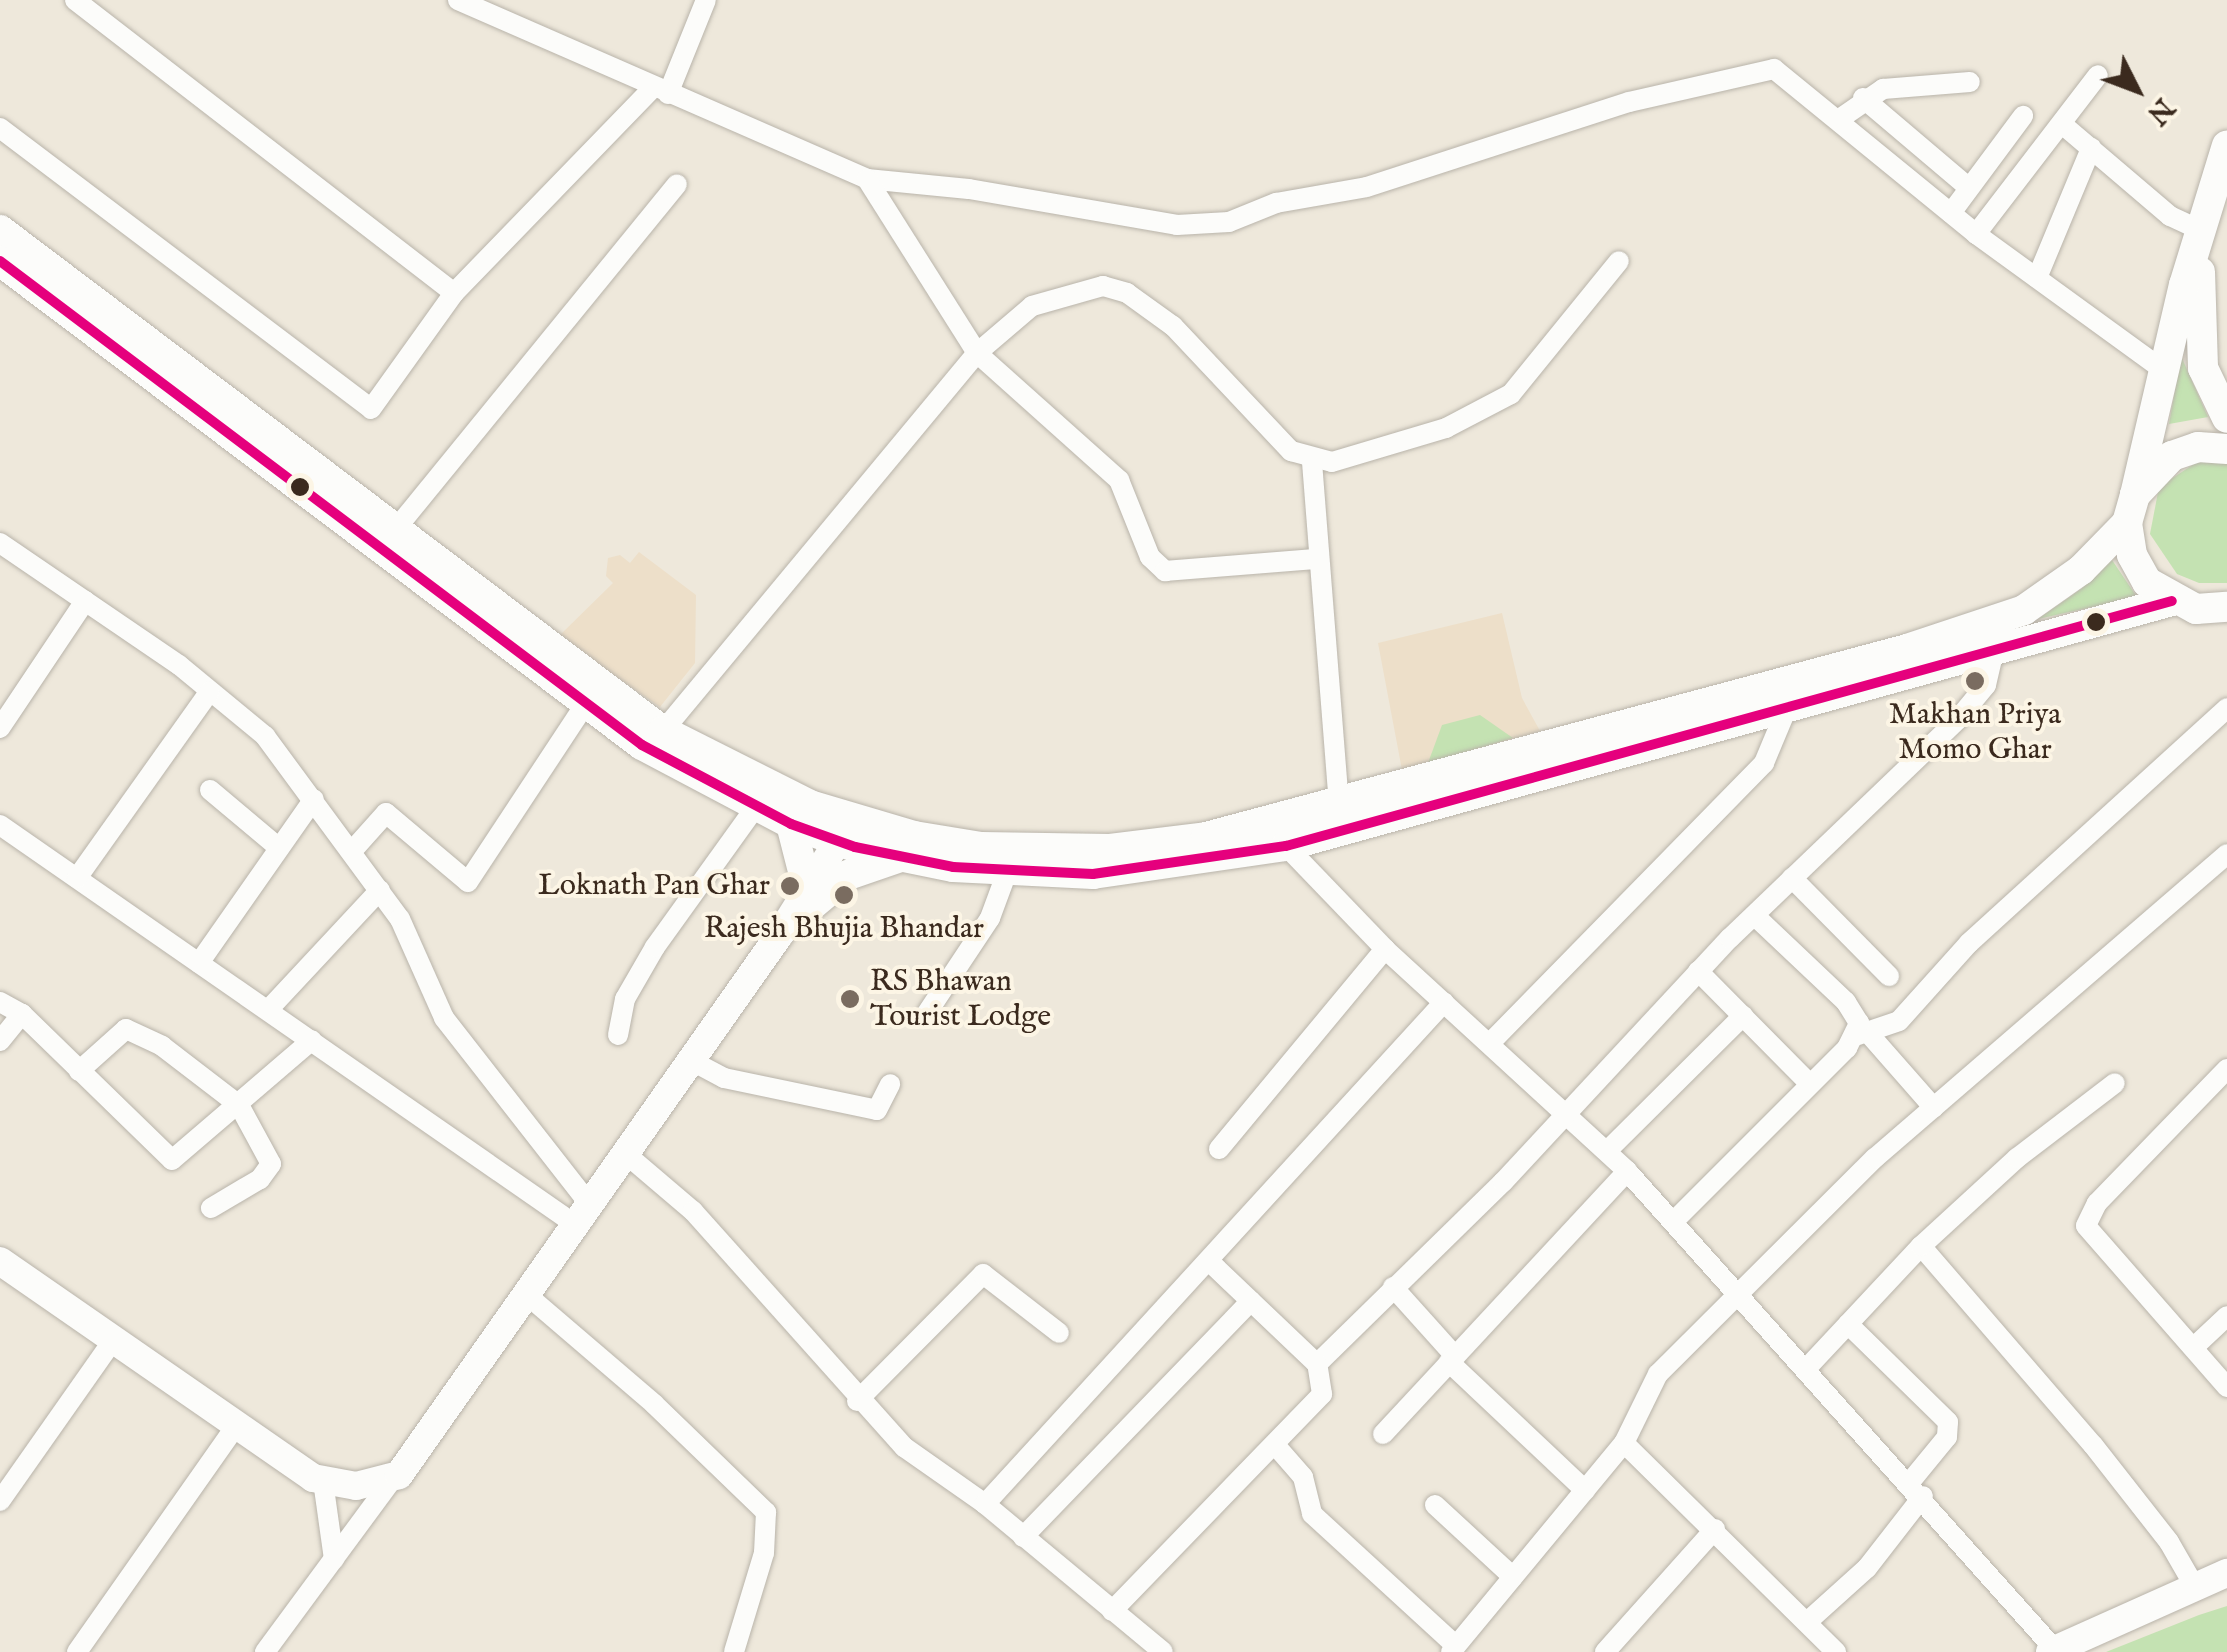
<!DOCTYPE html>
<style>
body{margin:0}
#map{position:relative;width:2227px;height:1652px;overflow:hidden;background:#eee8db;font-family:"IM FELL English",serif}
div>[style]{position:absolute}
.built>*{inset:0;background:#eddfc9}
.green>*{inset:0;background:#c4e2b2}
.roads{filter:drop-shadow(0 0 2px #b9b4aa) drop-shadow(0 0 2px #b9b4aa)}
.street>*{height:20px;margin:-10px;padding:0 10px;transform-origin:10px;border-radius:10px;background:#fcfcfa}
.secondary>*{height:28px;margin:-14px;padding:0 14px;transform-origin:14px;border-radius:14px;background:#fcfcfa}
.primary>*{height:30px;margin:-15px;padding:0 15px;transform-origin:15px;border-radius:15px;background:#fcfcfa}
.bus-1>*{height:10px;margin:-5px;padding:0 5px;transform-origin:5px;border-radius:5px;background:#e5007d}
.dots>*{width:28px;height:28px;translate:-50% -50%;box-sizing:border-box;border:5px solid #fcf5e5;border-radius:50%}
span{translate:-50% -50%;white-space:nowrap;text-align:center;line-height:1.15;-webkit-text-stroke:8px #fcf5e5;paint-order:stroke}
.poi-label{font-size:30px;color:#3b2a1e}
.right{translate:-100% -50%;text-align:right}
.left{translate:0 -50%;text-align:left}
.north{position:absolute;left:2087px;top:40px;width:100px;height:100px;-webkit-text-stroke:8px #fcf5e5;paint-order:stroke;rotate:132deg;font-size:28px;font-weight:700;line-height:40px;text-align:center;color:#3b2a1e}
.north::after{content:'';display:block;margin:auto;width:35px;height:45px;background:#3b2a1e;clip-path:polygon(50% 0,100% 100%,50% 72%,0 100%)}
</style>
<div id="map">
<div class="built">
<i style="clip-path:polygon(639px 552px,696px 595px,695px 663px,660px 707px,558px 637px,613px 583px,606px 576px,608px 558px,620px 555px,630px 563px)"></i>
<i style="clip-path:polygon(1502px 613px,1522px 698px,1540px 731px,1402px 770px,1378px 643px)"></i>
</div>
<div class="green">
<i style="clip-path:polygon(2181px 356px,2208px 417px,2169px 424px)"></i>
<i style="clip-path:polygon(2200px 460px,2227px 461px,2227px 583px,2199px 583px,2177px 574px,2150px 534px,2159px 487px)"></i>
<i style="clip-path:polygon(2112px 560px,2137px 597px,2038px 619px,2081px 589px)"></i>
<i style="clip-path:polygon(1480px 715px,1513px 738px,1428px 763px,1442px 725px)"></i>
<i style="clip-path:polygon(2227px 1606px,2227px 1652px,2106px 1652px,2199px 1615px)"></i>
</div>
<div class="roads">
<div class="street">
<i style="left:75px;top:0;width:479px;rotate:37.7deg"></i>
<i style="left:458px;top:0;width:446px;rotate:23.6deg"></i>
<i style="left:867px;top:179px;width:102px;rotate:5.6deg"></i>
<i style="left:969px;top:189px;width:211px;rotate:9.8deg"></i>
<i style="left:1177px;top:225px;width:52px;rotate:-3.3deg"></i>
<i style="left:1229px;top:222px;width:51px;rotate:-22deg"></i>
<i style="left:1276px;top:203px;width:92px;rotate:-10deg"></i>
<i style="left:1367px;top:187px;width:275px;rotate:-18deg"></i>
<i style="left:1629px;top:102px;width:149px;rotate:-12.8deg"></i>
<i style="left:1774px;top:69px;width:261px;rotate:39.2deg"></i>
<i style="left:1976px;top:234px;width:231px;rotate:36deg"></i>
<i style="left:668px;top:94px;width:101px;rotate:-68deg"></i>
<i style="left:1863px;top:98px;width:139px;rotate:40.3deg"></i>
<i style="left:1838px;top:120px;width:55px;rotate:-34.6deg"></i>
<i style="left:1883px;top:89px;width:87px;rotate:-4.6deg"></i>
<i style="left:2062px;top:124px;width:142px;rotate:40.4deg"></i>
<i style="left:2170px;top:216px;width:38px;rotate:25deg"></i>
<i style="left:0;top:128px;width:465px;rotate:37.1deg"></i>
<i style="left:371px;top:409px;width:143px;rotate:-54.4deg"></i>
<i style="left:454px;top:293px;width:286px;rotate:-45.9deg"></i>
<i style="left:867px;top:179px;width:206px;rotate:57.7deg"></i>
<i style="left:977px;top:353px;width:191px;rotate:41.8deg"></i>
<i style="left:1119px;top:480px;width:83px;rotate:68.1deg"></i>
<i style="left:1150px;top:557px;width:21px;rotate:43deg"></i>
<i style="left:1165px;top:571px;width:150px;rotate:-4.6deg"></i>
<i style="left:1951px;top:213px;width:121px;rotate:-53.4deg"></i>
<i style="left:1976px;top:234px;width:200px;rotate:-52.5deg"></i>
<i style="left:2037px;top:278px;width:141px;rotate:-67.4deg"></i>
<i style="left:1312px;top:462px;width:341px;rotate:85.5deg"></i>
<i style="left:395px;top:530px;width:446px;rotate:-50.8deg"></i>
<i style="left:0;top:543px;width:217px;rotate:34.3deg"></i>
<i style="left:179px;top:665px;width:112px;rotate:39.5deg"></i>
<i style="left:265px;top:736px;width:227px;rotate:53.6deg"></i>
<i style="left:400px;top:919px;width:108px;rotate:66deg"></i>
<i style="left:444px;top:1018px;width:237px;rotate:52deg"></i>
<i style="left:0;top:728px;width:153px;rotate:-56.2deg"></i>
<i style="left:663px;top:731px;width:491px;rotate:-50.3deg"></i>
<i style="left:977px;top:353px;width:72px;rotate:-40.5deg"></i>
<i style="left:1032px;top:306px;width:74px;rotate:-15.7deg"></i>
<i style="left:1103px;top:286px;width:25px;rotate:16deg"></i>
<i style="left:1127px;top:293px;width:57px;rotate:35.7deg"></i>
<i style="left:1173px;top:326px;width:172px;rotate:46.7deg"></i>
<i style="left:1291px;top:451px;width:42px;rotate:15deg"></i>
<i style="left:1332px;top:462px;width:119px;rotate:-16.6deg"></i>
<i style="left:1446px;top:428px;width:73px;rotate:-27.6deg"></i>
<i style="left:1511px;top:394px;width:171px;rotate:-50.9deg"></i>
<i style="left:210px;top:790px;width:90px;rotate:40deg"></i>
<i style="left:0;top:825px;width:701px;rotate:34.78deg"></i>
<i style="left:1286px;top:846px;width:143px;rotate:46.1deg"></i>
<i style="left:1385px;top:949px;width:328px;rotate:42.5deg"></i>
<i style="left:1627px;top:1171px;width:645px;rotate:48.2deg"></i>
<i style="left:352px;top:851px;width:51px;rotate:-48.2deg"></i>
<i style="left:386px;top:813px;width:107px;rotate:40.1deg"></i>
<i style="left:468px;top:882px;width:214px;rotate:-56.6deg"></i>
<i style="left:77px;top:878px;width:229px;rotate:-54.6deg"></i>
<i style="left:1792px;top:878px;width:138px;rotate:45.3deg"></i>
<i style="left:199px;top:963px;width:200px;rotate:-55deg"></i>
<i style="left:1698px;top:971px;width:158px;rotate:45.3deg"></i>
<i style="left:0;top:1002px;width:25px;rotate:29deg"></i>
<i style="left:22px;top:1014px;width:209px;rotate:44.2deg"></i>
<i style="left:172px;top:1160px;width:184px;rotate:-40.6deg"></i>
<i style="left:268px;top:1010px;width:164px;rotate:-47deg"></i>
<i style="left:927px;top:1013px;width:114px;rotate:-56.4deg"></i>
<i style="left:990px;top:918px;width:49px;rotate:-69.7deg"></i>
<i style="left:1869px;top:1034px;width:98px;rotate:48.7deg"></i>
<i style="left:618px;top:1035px;width:37px;rotate:-79deg"></i>
<i style="left:625px;top:999px;width:60px;rotate:-60deg"></i>
<i style="left:655px;top:947px;width:171px;rotate:-54.3deg"></i>
<i style="left:1855px;top:1036px;width:46px;rotate:-18.8deg"></i>
<i style="left:1899px;top:1021px;width:105px;rotate:-48.1deg"></i>
<i style="left:1969px;top:943px;width:349px;rotate:-42.3deg"></i>
<i style="left:0;top:1041px;width:35px;rotate:-51deg"></i>
<i style="left:1492px;top:1041px;width:389px;rotate:-45.6deg"></i>
<i style="left:1764px;top:763px;width:60px;rotate:-67.3deg"></i>
<i style="left:692px;top:1061px;width:36px;rotate:28deg"></i>
<i style="left:724px;top:1078px;width:156px;rotate:11.8deg"></i>
<i style="left:877px;top:1110px;width:29px;rotate:-63deg"></i>
<i style="left:2227px;top:1069px;width:187px;rotate:134.1deg"></i>
<i style="left:2097px;top:1203px;width:25px;rotate:116deg"></i>
<i style="left:2086px;top:1226px;width:214px;rotate:48.8deg"></i>
<i style="left:79px;top:1071px;width:63px;rotate:-41.8deg"></i>
<i style="left:126px;top:1029px;width:40px;rotate:25deg"></i>
<i style="left:162px;top:1046px;width:97px;rotate:37.5deg"></i>
<i style="left:239px;top:1105px;width:67px;rotate:61.5deg"></i>
<i style="left:271px;top:1164px;width:19px;rotate:126deg"></i>
<i style="left:260px;top:1179px;width:57px;rotate:149.4deg"></i>
<i style="left:1219px;top:1149px;width:260px;rotate:-50.3deg"></i>
<i style="left:1607px;top:1151px;width:192px;rotate:-44.8deg"></i>
<i style="left:626px;top:1154px;width:88px;rotate:40.4deg"></i>
<i style="left:693px;top:1211px;width:317px;rotate:48.2deg"></i>
<i style="left:904px;top:1447px;width:99px;rotate:35.1deg"></i>
<i style="left:985px;top:1504px;width:231px;rotate:39.7deg"></i>
<i style="left:1674px;top:1221px;width:245px;rotate:-45deg"></i>
<i style="left:1847px;top:1048px;width:28px;rotate:-64deg"></i>
<i style="left:1859px;top:1023px;width:25px;rotate:-122deg"></i>
<i style="left:1846px;top:1002px;width:125px;rotate:-136.6deg"></i>
<i style="left:1921px;top:1246px;width:263px;rotate:49.2deg"></i>
<i style="left:2093px;top:1445px;width:123px;rotate:51.9deg"></i>
<i style="left:2169px;top:1542px;width:54px;rotate:60.1deg"></i>
<i style="left:1393px;top:1287px;width:93px;rotate:48.1deg"></i>
<i style="left:527px;top:1295px;width:167px;rotate:40.6deg"></i>
<i style="left:654px;top:1404px;width:156px;rotate:44deg"></i>
<i style="left:766px;top:1512px;width:41px;rotate:92.8deg"></i>
<i style="left:764px;top:1553px;width:103px;rotate:106.9deg"></i>
<i style="left:1848px;top:1324px;width:140px;rotate:44.4deg"></i>
<i style="left:1948px;top:1422px;width:15px;rotate:94deg"></i>
<i style="left:1947px;top:1437px;width:58px;rotate:129.4deg"></i>
<i style="left:2194px;top:1347px;width:45px;rotate:-43.2deg"></i>
<i style="left:1449px;top:1362px;width:187px;rotate:43.3deg"></i>
<i style="left:1317px;top:1364px;width:260px;rotate:-44.4deg"></i>
<i style="left:1503px;top:1182px;width:333px;rotate:-47.1deg"></i>
<i style="left:1730px;top:938px;width:316px;rotate:-43.8deg"></i>
<i style="left:1958px;top:719px;width:44px;rotate:-50.5deg"></i>
<i style="left:1986px;top:685px;width:40px;rotate:-77deg"></i>
<i style="left:1805px;top:1370px;width:170px;rotate:-46.9deg"></i>
<i style="left:1921px;top:1246px;width:130px;rotate:-42.5deg"></i>
<i style="left:2017px;top:1158px;width:123px;rotate:-37.4deg"></i>
<i style="left:857px;top:1401px;width:179px;rotate:-45.2deg"></i>
<i style="left:983px;top:1274px;width:96px;rotate:37.8deg"></i>
<i style="left:1383px;top:1434px;width:359px;rotate:-47.1deg"></i>
<i style="left:1624px;top:1443px;width:298px;rotate:44.6deg"></i>
<i style="left:1276px;top:1446px;width:41px;rotate:48.9deg"></i>
<i style="left:1303px;top:1477px;width:38px;rotate:76deg"></i>
<i style="left:1312px;top:1514px;width:195px;rotate:42.5deg"></i>
<i style="left:323px;top:1481px;width:79px;rotate:82deg"></i>
<i style="left:0;top:1501px;width:197px;rotate:-54.9deg"></i>
<i style="left:985px;top:1504px;width:680px;rotate:-47.56deg"></i>
<i style="left:1435px;top:1505px;width:106px;rotate:42.7deg"></i>
<i style="left:1023px;top:1537px;width:328px;rotate:-46deg"></i>
<i style="left:1112px;top:1611px;width:302px;rotate:-45.9deg"></i>
<i style="left:1322px;top:1394px;width:30px;rotate:-99deg"></i>
<i style="left:1317px;top:1364px;width:146px;rotate:-136.4deg"></i>
<i style="left:1807px;top:1622px;width:81px;rotate:-42deg"></i>
<i style="left:1867px;top:1568px;width:91px;rotate:-52.1deg"></i>
<i style="left:77px;top:1652px;width:276px;rotate:-54.9deg"></i>
<i style="left:265px;top:1652px;width:217px;rotate:-53.6deg"></i>
<i style="left:1451px;top:1652px;width:271px;rotate:-50.4deg"></i>
<i style="left:1624px;top:1443px;width:77px;rotate:-63.8deg"></i>
<i style="left:1658px;top:1374px;width:306px;rotate:-44.9deg"></i>
<i style="left:1875px;top:1158px;width:465px;rotate:-40.8deg"></i>
<i style="left:1605px;top:1652px;width:165px;rotate:-48.2deg"></i>
</div>
<div class="secondary">
<i style="left:0;top:1261px;width:381px;rotate:34.7deg"></i>
<i style="left:313px;top:1478px;width:44px;rotate:10.5deg"></i>
<i style="left:356px;top:1486px;width:44px;rotate:-14.3deg"></i>
<i style="left:399px;top:1475px;width:662px;rotate:-54.84deg"></i>
<i style="left:780px;top:934px;width:131px;rotate:-58.1deg"></i>
<i style="left:2050px;top:1652px;width:194px;rotate:-24.1deg"></i>
</div>
<div class="primary">
<i style="left:0;top:230px;width:831px;rotate:37.08deg"></i>
<i style="left:663px;top:731px;width:165px;rotate:26.7deg"></i>
<i style="left:810px;top:805px;width:109px;rotate:16.6deg"></i>
<i style="left:914px;top:836px;width:68px;rotate:9.3deg"></i>
<i style="left:981px;top:847px;width:129px;rotate:0.9deg"></i>
<i style="left:1110px;top:849px;width:97px;rotate:-7.1deg"></i>
<i style="left:1206px;top:837px;width:726px;rotate:-15.01deg"></i>
<i style="left:1907px;top:649px;width:123px;rotate:-18.4deg"></i>
<i style="left:2024px;top:610px;width:70px;rotate:-35.1deg"></i>
<i style="left:2081px;top:570px;width:66px;rotate:-45.6deg"></i>
<i style="left:0;top:261px;width:804px;rotate:37.01deg"></i>
<i style="left:642px;top:745px;width:169px;rotate:27.9deg"></i>
<i style="left:791px;top:824px;width:68px;rotate:19.8deg"></i>
<i style="left:855px;top:847px;width:100px;rotate:11.5deg"></i>
<i style="left:953px;top:867px;width:140px;rotate:2.9deg"></i>
<i style="left:1093px;top:874px;width:195px;rotate:-8.3deg"></i>
<i style="left:1286px;top:846px;width:919px;rotate:-15.46deg"></i>
<i style="left:2200px;top:272px;width:96px;rotate:88.2deg"></i>
<i style="left:2203px;top:368px;width:55px;rotate:64.4deg"></i>
<i style="left:2227px;top:449px;width:29px;rotate:-176deg"></i>
<i style="left:2198px;top:447px;width:28px;rotate:161deg"></i>
<i style="left:2172px;top:456px;width:54px;rotate:133.5deg"></i>
<i style="left:2135px;top:495px;width:29px;rotate:106deg"></i>
<i style="left:2127px;top:523px;width:32px;rotate:81deg"></i>
<i style="left:2132px;top:555px;width:31px;rotate:61deg"></i>
<i style="left:2147px;top:582px;width:56px;rotate:28.9deg"></i>
<i style="left:2196px;top:609px;width:31px;rotate:-4deg"></i>
<i style="left:2135px;top:495px;width:216px;rotate:-76.9deg"></i>
<i style="left:2184px;top:285px;width:146px;rotate:-72.9deg"></i>
<i style="left:791px;top:824px;width:65px;rotate:75.7deg"></i>
<i style="left:805px;top:911px;width:56px;rotate:-39.9deg"></i>
<i style="left:848px;top:875px;width:53px;rotate:-18.8deg"></i>
</div>
</div>
<div class="bus-1">
<i style="left:0;top:261px;width:804px;rotate:37.01deg"></i>
<i style="left:642px;top:745px;width:169px;rotate:27.9deg"></i>
<i style="left:791px;top:824px;width:68px;rotate:19.8deg"></i>
<i style="left:855px;top:847px;width:100px;rotate:11.5deg"></i>
<i style="left:953px;top:867px;width:140px;rotate:2.9deg"></i>
<i style="left:1093px;top:874px;width:195px;rotate:-8.3deg"></i>
<i style="left:1286px;top:846px;width:919px;rotate:-15.46deg"></i>
</div>
<div class="dots">
<i style="left:300px;top:487px;background:#3b2a1e"></i>
<i style="left:2096px;top:622px;background:#3b2a1e"></i>
<i style="left:1975px;top:681px;background:#7a6c60"></i>
<i style="left:790px;top:886px;background:#7a6c60"></i>
<i style="left:844px;top:895px;background:#7a6c60"></i>
<i style="left:850px;top:999px;background:#7a6c60"></i>
</div>
<div class="poi-label">
<span style="left:1975px;top:732px">Makhan Priya<br>Momo Ghar</span>
<span class="right" style="left:770px;top:886px">Loknath Pan Ghar</span>
<span style="left:844px;top:929px">Rajesh Bhujia Bhandar</span>
<span class="left" style="left:870px;top:999px">RS Bhawan<br>Tourist Lodge</span>
</div>
<div class="north">N</div>
</div>
